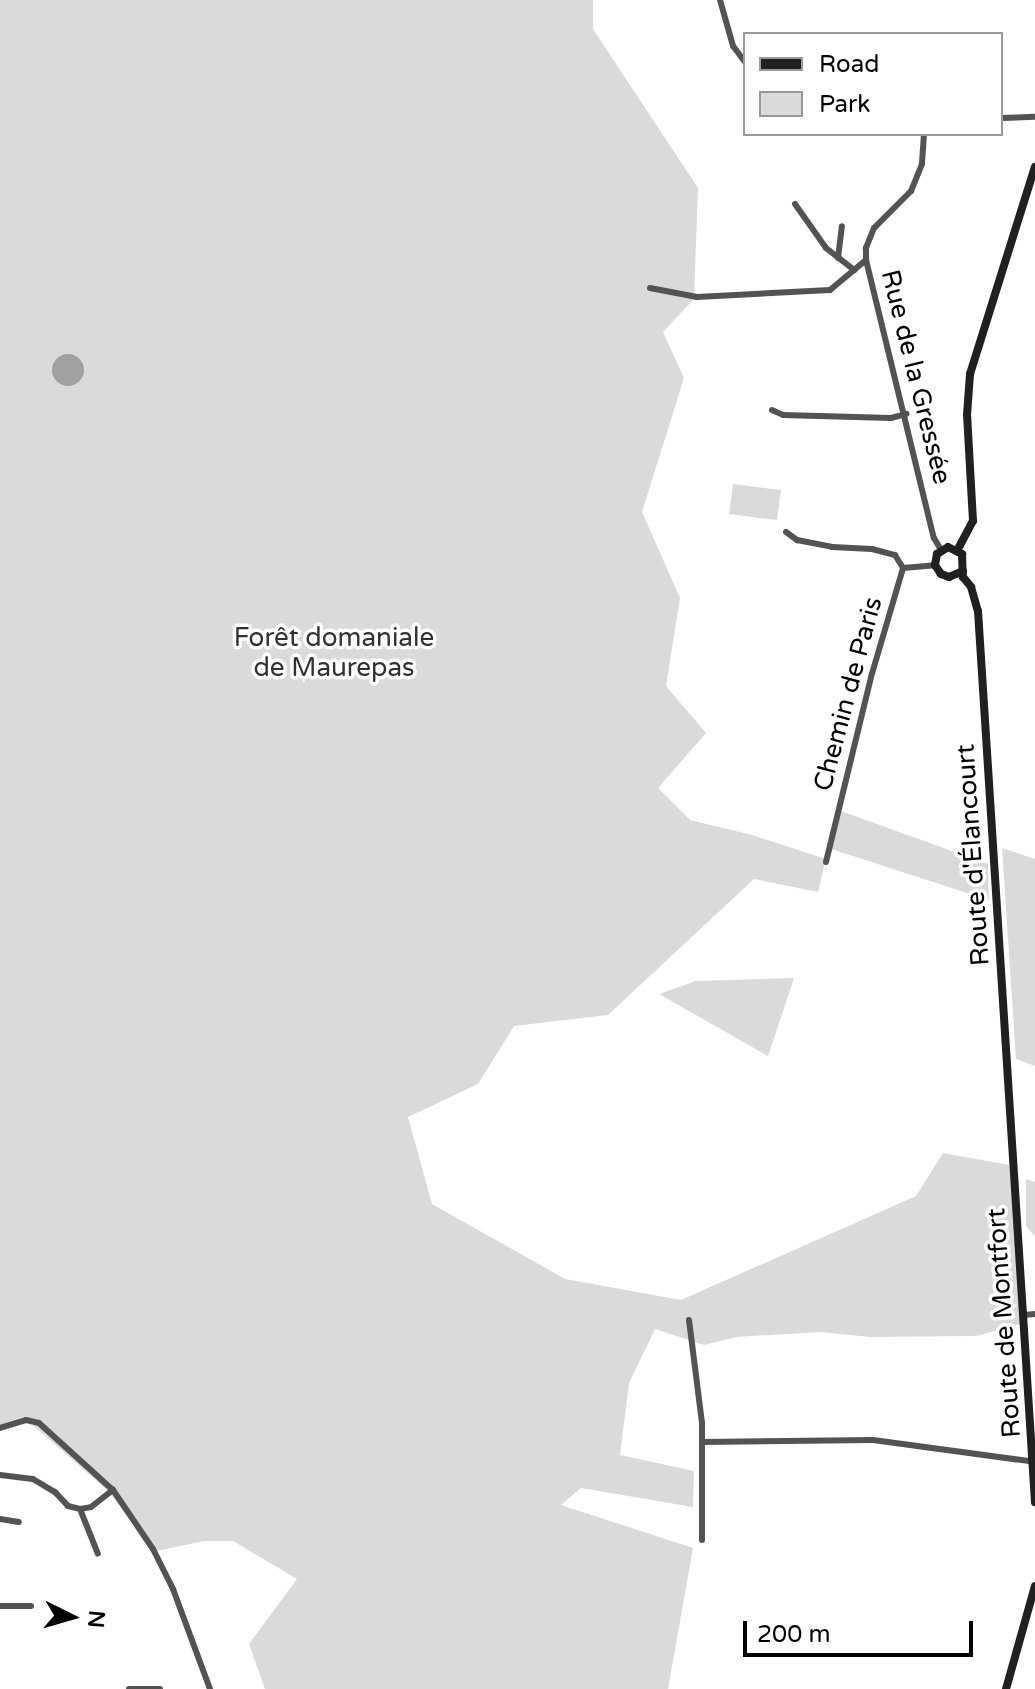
<!DOCTYPE html>
<meta charset="utf-8">
<style>
body{margin:0}
#map{position:relative;width:1035px;height:1689px;overflow:hidden;background:#fff;font-family:"Varela Round",sans-serif}
div>[style]{position:absolute}
.green>*{inset:0;background:#dadada}
.water>*{inset:0;background:#a1a1a1}
.round{border-radius:50%}
.street>*{height:6px;margin:-3px;padding:0 3px;transform-origin:3px;border-radius:3px;background:#535353}
.secondary>*{height:8px;margin:-4px;padding:0 4px;transform-origin:4px;border-radius:4px;background:#202020}
span{translate:-50% -50%;white-space:nowrap;text-align:center;line-height:1.15;-webkit-text-stroke:7px #fff;paint-order:stroke}
.street-label{font-size:26px;color:#000}
.park-label{font-size:26px;color:#313131}
.legend{position:absolute;left:743px;top:32px;width:260px;height:104px;box-sizing:border-box;background:#fff;border:2px solid #999;margin:0;padding:10px 14px;list-style:none;font-size:24px;color:#000}
.legend li{display:flex;align-items:center;gap:16px;height:40px}
.legend b{width:40px;border:2px solid #999}
.north{position:absolute;left:32px;top:1577px;width:80px;height:80px;-webkit-text-stroke:6px #fff;paint-order:stroke;rotate:95deg;font-size:22px;font-weight:700;line-height:32px;text-align:center;color:#000}
.north::after{content:'';display:block;margin:auto;width:28px;height:36px;background:#000;clip-path:polygon(50% 0,100% 100%,50% 72%,0 100%)}
.scale{position:absolute;left:743px;top:1621px;width:230px;height:36px;box-sizing:border-box;border:4px solid #000;border-top:0;padding-left:10px;font-size:24px;line-height:28px;white-space:nowrap;color:#000;-webkit-text-stroke:6px #fff;paint-order:stroke}
</style>
<div id="map">
<div class="green">
<i style="clip-path:polygon(0 0,593px 0,593px 29px,698px 188px,694px 299px,663px 332px,684px 378px,642px 512px,680px 598px,666px 686px,706px 733px,658px 788px,690px 820px,752px 835px,826px 859px,818px 892px,754px 879px,608px 1015px,514px 1026px,478px 1084px,408px 1117px,432px 1204px,565px 1279px,681px 1300px,916px 1196px,943px 1153px,1009px 1165px,1024px 1323px,976px 1336px,870px 1337px,821px 1332px,736px 1337px,704px 1345px,655px 1329px,629px 1383px,620px 1455px,694px 1471px,693px 1507px,581px 1488px,561px 1505px,693px 1548px,668px 1689px,265px 1689px,249px 1644px,297px 1579px,233px 1541px,204px 1541px,156px 1551px,108px 1491px,26px 1419px,0 1426px)"></i>
<i style="clip-path:polygon(733px 484px,781px 490px,777px 520px,729px 514px)"></i>
<i style="clip-path:polygon(841px 811px,988px 864px,989px 900px,831px 849px)"></i>
<i style="clip-path:polygon(1002px 848px,1035px 859px,1035px 1066px,1016px 1059px)"></i>
<i style="clip-path:polygon(794px 978px,768px 1056px,659px 994px,696px 981px)"></i>
<i style="clip-path:polygon(1026px 1179px,1035px 1182px,1035px 1237px,1026px 1226px)"></i>
</div>
<div class="water">
<i class="round" style="left:52px;top:354px;width:32px;height:32px"></i>
</div>
<div class="street">
<i style="left:720px;top:0;width:48px;rotate:74.2deg"></i>
<i style="left:733px;top:46px;width:20px;rotate:53deg"></i>
<i style="left:1001px;top:118px;width:34px;rotate:-2deg"></i>
<i style="left:924px;top:134px;width:30px;rotate:94deg"></i>
<i style="left:922px;top:164px;width:29px;rotate:112deg"></i>
<i style="left:911px;top:191px;width:52px;rotate:135deg"></i>
<i style="left:874px;top:228px;width:22px;rotate:112deg"></i>
<i style="left:866px;top:248px;width:12px;rotate:90deg"></i>
<i style="left:866px;top:260px;width:286px;rotate:76.3deg"></i>
<i style="left:934px;top:538px;width:14px;rotate:60deg"></i>
<i style="left:795px;top:204px;width:54px;rotate:54.8deg"></i>
<i style="left:826px;top:248px;width:36px;rotate:38deg"></i>
<i style="left:838px;top:258px;width:32px;rotate:-83deg"></i>
<i style="left:650px;top:288px;width:48px;rotate:10.8deg"></i>
<i style="left:697px;top:297px;width:133px;rotate:-3deg"></i>
<i style="left:830px;top:290px;width:47px;rotate:-39.8deg"></i>
<i style="left:772px;top:410px;width:12px;rotate:24deg"></i>
<i style="left:783px;top:415px;width:108px;rotate:1.6deg"></i>
<i style="left:891px;top:418px;width:16px;rotate:-15deg"></i>
<i style="left:786px;top:532px;width:14px;rotate:36deg"></i>
<i style="left:797px;top:540px;width:36px;rotate:11deg"></i>
<i style="left:832px;top:547px;width:40px;rotate:2.9deg"></i>
<i style="left:872px;top:549px;width:24px;rotate:15deg"></i>
<i style="left:895px;top:555px;width:15px;rotate:58deg"></i>
<i style="left:826px;top:862px;width:190px;rotate:-76.3deg"></i>
<i style="left:871px;top:677px;width:114px;rotate:-73.6deg"></i>
<i style="left:903px;top:568px;width:32px;rotate:-5deg"></i>
<i style="left:1024px;top:1315px;width:11px;rotate:-5deg"></i>
<i style="left:689px;top:1320px;width:104px;rotate:82.8deg"></i>
<i style="left:702px;top:1423px;width:117px;rotate:90deg"></i>
<i style="left:0;top:1428px;width:27px;rotate:-17deg"></i>
<i style="left:26px;top:1420px;width:13px;rotate:13deg"></i>
<i style="left:39px;top:1423px;width:100px;rotate:42.2deg"></i>
<i style="left:113px;top:1490px;width:71px;rotate:55.9deg"></i>
<i style="left:153px;top:1549px;width:45px;rotate:63.4deg"></i>
<i style="left:173px;top:1589px;width:107px;rotate:69.7deg"></i>
<i style="left:702px;top:1442px;width:171px;rotate:-0.7deg"></i>
<i style="left:873px;top:1440px;width:163px;rotate:7.7deg"></i>
<i style="left:0;top:1475px;width:33px;rotate:7deg"></i>
<i style="left:33px;top:1479px;width:26px;rotate:31deg"></i>
<i style="left:55px;top:1492px;width:19px;rotate:47deg"></i>
<i style="left:68px;top:1506px;width:12px;rotate:14deg"></i>
<i style="left:80px;top:1509px;width:11px;rotate:-10deg"></i>
<i style="left:91px;top:1507px;width:28px;rotate:-38deg"></i>
<i style="left:80px;top:1509px;width:48px;rotate:68.2deg"></i>
<i style="left:0;top:1519px;width:19px;rotate:9deg"></i>
<i style="left:0;top:1606px;width:31px"></i>
<i style="left:129px;top:1689px;width:31px"></i>
</div>
<div class="secondary">
<i style="left:958px;top:549px;width:32px;rotate:-62deg"></i>
<i style="left:973px;top:521px;width:106px;rotate:-93.2deg"></i>
<i style="left:967px;top:415px;width:41px;rotate:-85.8deg"></i>
<i style="left:970px;top:374px;width:217px;rotate:-72.6deg"></i>
<i style="left:963px;top:571px;width:15px;rotate:157deg"></i>
<i style="left:949px;top:577px;width:9px;rotate:-159deg"></i>
<i style="left:941px;top:574px;width:11px;rotate:-124deg"></i>
<i style="left:935px;top:565px;width:11px;rotate:-80deg"></i>
<i style="left:937px;top:554px;width:13px;rotate:-32deg"></i>
<i style="left:948px;top:547px;width:16px;rotate:27deg"></i>
<i style="left:962px;top:554px;width:23px;rotate:88deg"></i>
<i style="left:963px;top:577px;width:13px;rotate:51deg"></i>
<i style="left:971px;top:587px;width:25px;rotate:74deg"></i>
<i style="left:978px;top:611px;width:893px;rotate:86.34deg"></i>
<i style="left:1006px;top:1689px;width:107px;rotate:-74.3deg"></i>
</div>
<div class="street-label">
<span style="left:916px;top:377px;rotate:76deg">Rue de la Gressée</span>
<span style="left:848px;top:694px;rotate:-75deg">Chemin de Paris</span>
<span style="left:973px;top:855px;rotate:-94deg">Route d'Élancourt</span>
<span style="left:1004px;top:1323px;rotate:-94deg">Route de Montfort</span>
</div>
<div class="park-label">
<span style="left:334px;top:653px">Forêt domaniale<br>de Maurepas</span>
</div>
<ul class="legend">
<li><b style="height:10px;background:#202020"></b>Road</li>
<li><b style="height:22px;background:#dadada"></b>Park</li>
</ul>
<div class="north">N</div>
<div class="scale">200 m</div>
</div>
